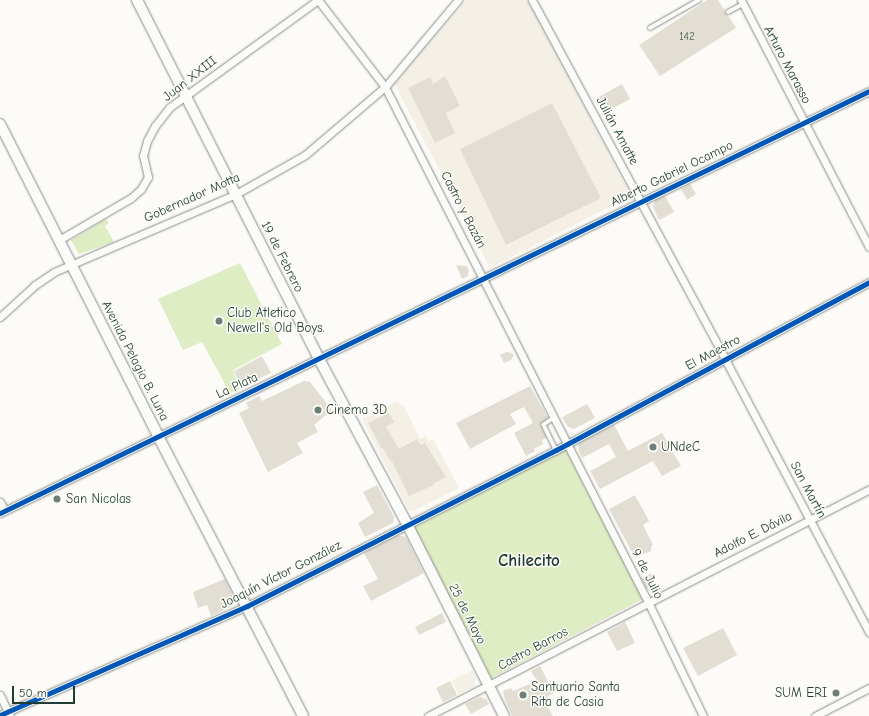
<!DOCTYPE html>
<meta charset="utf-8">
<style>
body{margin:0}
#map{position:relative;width:869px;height:716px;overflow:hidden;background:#fcfbf8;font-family:"Comic Neue",sans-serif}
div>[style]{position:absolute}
.built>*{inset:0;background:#f5f0e5}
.green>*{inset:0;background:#deedc4}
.building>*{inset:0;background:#e3ded3}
.roads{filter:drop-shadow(0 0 1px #888d8a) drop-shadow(0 0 1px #888d8a)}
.lane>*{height:3.5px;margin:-1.75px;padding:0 1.75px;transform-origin:1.75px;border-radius:1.75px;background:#fbfbf9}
.street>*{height:7px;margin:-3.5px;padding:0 3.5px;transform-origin:3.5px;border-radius:3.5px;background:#fbfbf9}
.secondary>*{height:10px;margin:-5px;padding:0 5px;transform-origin:5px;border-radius:5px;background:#fbfbf9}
.cycleway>*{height:5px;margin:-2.5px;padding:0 2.5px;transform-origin:2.5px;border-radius:2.5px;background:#0057b8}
.dots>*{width:11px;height:11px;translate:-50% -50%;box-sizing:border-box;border:2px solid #fdfcf7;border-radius:50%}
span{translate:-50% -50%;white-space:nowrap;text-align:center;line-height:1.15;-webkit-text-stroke:3px #fdfcf7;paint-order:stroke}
.number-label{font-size:11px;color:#50655c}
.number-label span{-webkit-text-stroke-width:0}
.street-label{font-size:13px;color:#1f3d34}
.poi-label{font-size:13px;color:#1f3d34}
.left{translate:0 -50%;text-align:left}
.right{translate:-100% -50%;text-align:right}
.district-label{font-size:17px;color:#1f3d34;font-weight:700}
.scale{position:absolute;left:12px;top:686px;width:63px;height:18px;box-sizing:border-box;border:2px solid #1f3d34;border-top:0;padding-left:5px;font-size:12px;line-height:14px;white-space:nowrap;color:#1f3d34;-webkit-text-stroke:3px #fdfcf7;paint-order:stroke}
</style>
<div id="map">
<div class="built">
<i style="clip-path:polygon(467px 0,528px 0,631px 196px,490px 268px,394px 83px)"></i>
<i style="clip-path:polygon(398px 401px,400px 405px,403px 404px,420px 439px,426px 436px,429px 442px,433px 439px,459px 488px,414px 511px,408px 509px,362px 419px)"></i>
<i style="clip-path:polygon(472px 670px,476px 677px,474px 686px,459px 694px,451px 681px)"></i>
</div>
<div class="green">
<i style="clip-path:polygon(106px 219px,109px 223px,105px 226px,114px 242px,79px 254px,71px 240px)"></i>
<i style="clip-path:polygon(240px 263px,282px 344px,233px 370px,240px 389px,230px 393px,202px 342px,183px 350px,158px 299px)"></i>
<i style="clip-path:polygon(565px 448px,643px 599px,491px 678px,413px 528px)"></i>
</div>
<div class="building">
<i style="clip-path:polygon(707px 0,718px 0,736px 28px,660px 76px,639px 45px)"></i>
<i style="clip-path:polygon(445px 76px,460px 106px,446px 113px,455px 133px,435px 143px,408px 88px,430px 77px,433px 84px)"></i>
<i style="clip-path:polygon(622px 84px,630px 99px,603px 114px,595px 99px)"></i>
<i style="clip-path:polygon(552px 103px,601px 198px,506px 245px,460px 149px)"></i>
<i style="clip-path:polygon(690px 184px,696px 194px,687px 200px,681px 189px)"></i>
<i style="clip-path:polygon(665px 196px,674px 212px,659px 220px,653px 207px,655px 200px)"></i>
<i style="clip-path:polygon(456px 265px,467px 266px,469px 271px,468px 276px,462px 279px)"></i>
<i style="clip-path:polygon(507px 352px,512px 353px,514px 355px,511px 360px,504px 363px,500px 355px)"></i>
<i style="clip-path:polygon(262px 356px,271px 373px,241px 387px,234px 371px)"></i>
<i style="clip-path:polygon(304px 381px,310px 382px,332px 410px,314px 425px,318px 432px,297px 443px,303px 453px,268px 472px,239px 413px,249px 408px,246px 403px,259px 396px,262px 401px)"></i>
<i style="clip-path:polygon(530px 386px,548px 418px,541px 425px,546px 438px,542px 440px,543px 444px,534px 449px,535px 451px,526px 456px,514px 433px,533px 423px,524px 407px,510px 414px,516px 424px,470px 449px,456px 423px)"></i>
<i style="clip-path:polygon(587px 404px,595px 418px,574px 429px,568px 427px,562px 417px)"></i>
<i style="clip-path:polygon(389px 413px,394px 422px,386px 427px,399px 449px,417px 439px,421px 445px,425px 443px,446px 477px,433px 484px,434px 485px,409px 496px,392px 461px,391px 462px,383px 448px,382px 449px,368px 423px)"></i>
<i style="clip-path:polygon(614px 425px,628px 451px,662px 433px,681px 466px,662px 476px,653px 461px,600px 489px,590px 471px,616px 457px,609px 444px,582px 458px,578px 448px,579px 443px)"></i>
<i style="clip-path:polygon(377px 485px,394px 517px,393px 523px,365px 537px,358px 523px,374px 513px,363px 492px)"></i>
<i style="clip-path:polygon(635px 495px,649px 521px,643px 525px,653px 545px,651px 547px,651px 551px,635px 558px,609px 509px)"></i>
<i style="clip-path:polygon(398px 535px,406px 537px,424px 573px,371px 601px,363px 586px,378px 579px,364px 553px)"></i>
<i style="clip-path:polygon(651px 573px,660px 591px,657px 592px,646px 588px,641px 578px)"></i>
<i style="clip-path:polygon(225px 579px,235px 600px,232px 606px,211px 616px,207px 605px,198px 608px,193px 592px)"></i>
<i style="clip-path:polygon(442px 613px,446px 622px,419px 635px,415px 627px)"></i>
<i style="clip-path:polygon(625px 622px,635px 643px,617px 651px,607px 632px)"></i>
<i style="clip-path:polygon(723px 628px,737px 655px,698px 676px,683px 648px)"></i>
<i style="clip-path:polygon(540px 666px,554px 693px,543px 699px,553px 716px,512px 716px,505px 700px,503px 691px,511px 688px,513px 691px,537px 681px,531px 671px)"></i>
<i style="clip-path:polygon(450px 681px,457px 695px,443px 702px,436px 688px)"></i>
<i style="clip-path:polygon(480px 697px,486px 699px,489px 704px,471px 714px,465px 704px)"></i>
</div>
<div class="roads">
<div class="lane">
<i style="left:728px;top:12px;width:17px;rotate:-28deg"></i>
<i style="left:650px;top:28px;width:56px;rotate:-29.7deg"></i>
<i style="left:554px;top:418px;width:12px;rotate:145deg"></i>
<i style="left:544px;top:425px;width:28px;rotate:64deg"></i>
</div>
<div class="street">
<i style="left:318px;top:0;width:110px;rotate:52.4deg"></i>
<i style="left:385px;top:87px;width:578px;rotate:62.95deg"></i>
<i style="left:648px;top:602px;width:127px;rotate:64.2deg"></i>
<i style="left:532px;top:0;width:408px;rotate:61.7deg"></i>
<i style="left:725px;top:359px;width:309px;rotate:62.2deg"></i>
<i style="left:741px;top:0;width:278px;rotate:62.6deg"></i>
<i style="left:59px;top:240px;width:83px;rotate:-30.3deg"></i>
<i style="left:131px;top:198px;width:13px;rotate:-42deg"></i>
<i style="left:141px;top:189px;width:14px;rotate:-60deg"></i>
<i style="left:148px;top:177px;width:22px;rotate:-103deg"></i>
<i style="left:143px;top:156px;width:16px;rotate:-75deg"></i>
<i style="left:147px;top:141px;width:17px;rotate:-62deg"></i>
<i style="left:155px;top:126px;width:24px;rotate:-52deg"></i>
<i style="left:170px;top:107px;width:183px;rotate:-35.9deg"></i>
<i style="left:0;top:317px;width:47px;rotate:-42.4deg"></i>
<i style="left:35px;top:285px;width:23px;rotate:-34deg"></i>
<i style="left:54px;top:272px;width:198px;rotate:-23.2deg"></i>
<i style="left:236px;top:194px;width:79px;rotate:-29.5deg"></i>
<i style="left:305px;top:155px;width:105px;rotate:-40.4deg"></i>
<i style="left:385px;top:87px;width:114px;rotate:-50deg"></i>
<i style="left:0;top:502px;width:10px;rotate:61deg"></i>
<i style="left:0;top:513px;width:966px;rotate:-25.9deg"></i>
<i style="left:0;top:695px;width:23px;rotate:65deg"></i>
<i style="left:0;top:715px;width:270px;rotate:-23.8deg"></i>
<i style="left:247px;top:606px;width:346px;rotate:-26.8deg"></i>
<i style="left:556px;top:450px;width:355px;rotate:-28.2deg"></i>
<i style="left:428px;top:716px;width:496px;rotate:-27.2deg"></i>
<i style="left:815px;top:716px;width:61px;rotate:-27.4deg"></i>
</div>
<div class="secondary">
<i style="left:137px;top:0;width:402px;rotate:63.1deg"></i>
<i style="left:319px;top:359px;width:187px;rotate:61.9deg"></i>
<i style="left:407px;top:524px;width:215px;rotate:63.2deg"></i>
<i style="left:0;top:124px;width:350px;rotate:63.1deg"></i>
<i style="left:158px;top:436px;width:315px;rotate:62.6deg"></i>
</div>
</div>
<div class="cycleway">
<i style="left:0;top:513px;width:966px;rotate:-25.9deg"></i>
<i style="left:0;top:715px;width:270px;rotate:-23.8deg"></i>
<i style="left:247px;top:606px;width:346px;rotate:-26.8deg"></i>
<i style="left:556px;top:450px;width:355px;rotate:-28.2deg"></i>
</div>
<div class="dots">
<i style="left:219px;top:321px;background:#6c8079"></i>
<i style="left:318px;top:410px;background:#6c8079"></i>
<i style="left:653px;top:447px;background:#6c8079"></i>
<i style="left:57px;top:499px;background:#6c8079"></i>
<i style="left:836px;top:693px;background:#6c8079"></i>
<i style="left:523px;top:695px;background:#6c8079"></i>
</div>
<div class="number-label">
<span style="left:687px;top:37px">142</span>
</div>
<div class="street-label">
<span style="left:787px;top:65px;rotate:62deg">Arturo Marasso</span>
<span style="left:190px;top:79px;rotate:-38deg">Juan XXIII</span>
<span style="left:617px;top:131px;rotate:62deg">Julián Amatte</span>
<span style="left:672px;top:174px;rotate:-26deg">Alberto Gabriel Ocampo</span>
<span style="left:192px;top:198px;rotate:-24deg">Gobernador Motta</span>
<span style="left:463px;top:210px;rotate:63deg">Castro y Bazán</span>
<span style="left:282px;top:257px;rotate:63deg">19 de Febrero</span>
<span style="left:713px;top:353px;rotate:-28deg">El Maestro</span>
<span style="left:135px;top:361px;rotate:63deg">Avenida Pelagio B. Luna</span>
<span style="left:237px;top:386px;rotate:-25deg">La Plata</span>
<span style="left:808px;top:490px;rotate:62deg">San Martín</span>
<span style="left:753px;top:535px;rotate:-27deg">Adolfo E. Dávila</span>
<span style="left:647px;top:574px;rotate:63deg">9 de Julio</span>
<span style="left:281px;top:575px;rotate:-27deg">Joaquín Víctor González</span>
<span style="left:467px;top:614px;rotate:63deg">25 de Mayo</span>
<span style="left:533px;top:649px;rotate:-28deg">Castro Barros</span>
</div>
<div class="poi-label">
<span class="left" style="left:227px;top:321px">Club Atletico<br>Newell's Old Boys.</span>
<span class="left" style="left:326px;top:410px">Cinema 3D</span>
<span class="left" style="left:661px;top:447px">UNdeC</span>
<span class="left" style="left:66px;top:499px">San Nicolas</span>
<span class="left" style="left:531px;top:695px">Santuario Santa<br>Rita de Casia</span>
<span class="right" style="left:827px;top:693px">SUM ERI</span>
</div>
<div class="district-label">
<span style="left:529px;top:561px">Chilecito</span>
</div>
<div class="scale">50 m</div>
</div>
